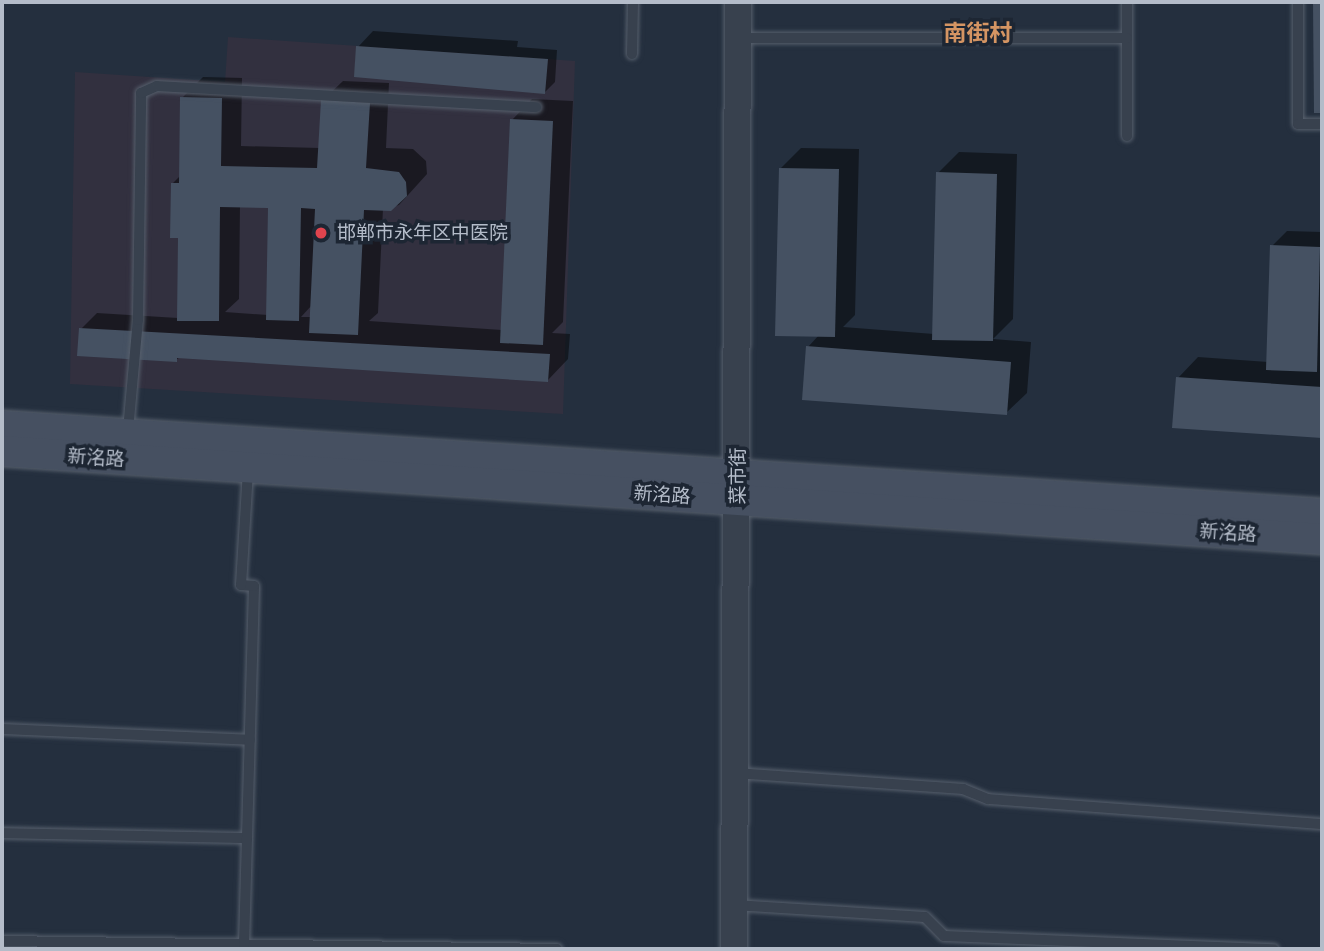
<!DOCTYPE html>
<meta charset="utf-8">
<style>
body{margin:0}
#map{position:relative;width:1324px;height:951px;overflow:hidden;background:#242f3e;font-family:"DM Sans","Noto Sans SC",sans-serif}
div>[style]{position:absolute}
.medical>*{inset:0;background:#32303f}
.shadow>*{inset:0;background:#0007}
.building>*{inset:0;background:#455162}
.roads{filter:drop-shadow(0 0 2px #565f6c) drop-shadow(0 0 2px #565f6c)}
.service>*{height:10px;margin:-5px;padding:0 5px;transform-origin:5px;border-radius:5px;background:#38414e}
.tertiary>*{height:26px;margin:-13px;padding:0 13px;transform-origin:13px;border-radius:13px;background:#38414e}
.secondary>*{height:30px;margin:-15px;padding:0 15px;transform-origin:15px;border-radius:15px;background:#465061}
.dots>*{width:19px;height:19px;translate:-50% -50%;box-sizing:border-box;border:4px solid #1d2633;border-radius:50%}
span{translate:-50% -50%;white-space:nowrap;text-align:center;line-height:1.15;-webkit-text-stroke:7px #1d2633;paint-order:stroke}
.poi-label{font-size:19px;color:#b4bcc9}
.left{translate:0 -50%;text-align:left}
.street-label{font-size:19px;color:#b4bcc9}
.quarter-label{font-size:23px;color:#d59563;font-weight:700}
.frame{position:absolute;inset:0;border:4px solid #b4bcc9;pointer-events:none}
</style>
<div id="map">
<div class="medical">
<i style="clip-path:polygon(228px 37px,575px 61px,563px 414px,70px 384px,75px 72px,225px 82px)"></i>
</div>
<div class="shadow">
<i style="clip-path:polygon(1315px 2px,1322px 2px,1322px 111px,1315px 111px)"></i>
<i style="clip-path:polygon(373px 31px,518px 41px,517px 47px,557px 50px,555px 82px,545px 92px,358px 47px)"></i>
<i style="clip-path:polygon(evenodd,203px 77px,242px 78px,241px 146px,320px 148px,322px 101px,343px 81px,389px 83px,386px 148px,413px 149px,426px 161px,427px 174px,399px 205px,383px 209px,378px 313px,369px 321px,502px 330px,512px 120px,532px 99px,573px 101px,563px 322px,552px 333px,570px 334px,568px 359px,548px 380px,181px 356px,176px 360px,81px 329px,97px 313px,178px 318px,180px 236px,173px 183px,181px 175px,182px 98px,203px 77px,240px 206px,269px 206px,268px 315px,225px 312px,239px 299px,240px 206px,203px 77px,312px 305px,311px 317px,301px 317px,312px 305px)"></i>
<i style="clip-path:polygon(801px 148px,859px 149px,855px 315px,843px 327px,934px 334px,938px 173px,959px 152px,1017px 154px,1013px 319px,993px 339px,1031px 342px,1027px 393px,1006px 413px,808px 347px,819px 335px,780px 169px)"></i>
<i style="clip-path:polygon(1287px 231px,1322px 232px,1322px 436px,1174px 427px,1178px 378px,1198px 357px,1268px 362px,1272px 246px)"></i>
</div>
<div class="building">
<i style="clip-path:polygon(1313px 2px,1322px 2px,1322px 113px,1314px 113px)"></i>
<i style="clip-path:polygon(356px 46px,548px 59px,545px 94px,354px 77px)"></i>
<i style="clip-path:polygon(180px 97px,222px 98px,221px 166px,317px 168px,321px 100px,370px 103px,366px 168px,399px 172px,406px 182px,407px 196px,391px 211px,364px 210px,358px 335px,309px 333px,315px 209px,301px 208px,299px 321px,266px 320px,268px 208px,220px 207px,219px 321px,177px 321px,178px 238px,170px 238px,171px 183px,179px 183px)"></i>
<i style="clip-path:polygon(510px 119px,553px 121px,543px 345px,500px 343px)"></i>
<i style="clip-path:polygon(779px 168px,839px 169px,835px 337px,775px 336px)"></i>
<i style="clip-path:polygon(936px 172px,997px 174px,993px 341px,932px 340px)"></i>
<i style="clip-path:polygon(1270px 245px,1320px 247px,1317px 372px,1266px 370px)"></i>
<i style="clip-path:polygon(79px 328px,550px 354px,548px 382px,177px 358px,177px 362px,77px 356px)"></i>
<i style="clip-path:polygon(806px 346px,1011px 362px,1007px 415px,802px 400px)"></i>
<i style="clip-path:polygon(1176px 377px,1322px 387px,1322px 438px,1172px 428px)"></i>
</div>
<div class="roads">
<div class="service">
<i style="left:1127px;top:2px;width:134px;rotate:90deg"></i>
<i style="left:1298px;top:2px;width:122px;rotate:90deg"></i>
<i style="left:1298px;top:124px;width:24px"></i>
<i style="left:738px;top:38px;width:389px"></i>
<i style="left:632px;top:54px;width:52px;rotate:-88.9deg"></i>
<i style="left:128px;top:431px;width:111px;rotate:-84.9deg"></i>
<i style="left:138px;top:320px;width:227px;rotate:-89.2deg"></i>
<i style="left:141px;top:93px;width:17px;rotate:-24deg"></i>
<i style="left:157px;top:86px;width:380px;rotate:3.2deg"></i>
<i style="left:2px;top:729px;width:248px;rotate:2.5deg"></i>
<i style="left:735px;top:773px;width:229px;rotate:4deg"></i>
<i style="left:963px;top:789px;width:27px;rotate:22deg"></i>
<i style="left:988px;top:799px;width:335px;rotate:4.3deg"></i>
<i style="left:2px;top:833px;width:245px;rotate:1.2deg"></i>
<i style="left:734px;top:905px;width:191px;rotate:3.6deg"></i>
<i style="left:925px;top:917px;width:27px;rotate:45deg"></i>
<i style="left:944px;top:936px;width:330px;rotate:2.3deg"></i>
<i style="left:2px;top:941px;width:555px;rotate:0.83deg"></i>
<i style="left:244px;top:945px;width:359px;rotate:-88.4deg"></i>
<i style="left:254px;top:586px;width:13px;rotate:-176deg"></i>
<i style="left:241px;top:585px;width:114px;rotate:-86.5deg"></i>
</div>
<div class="tertiary">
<i style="left:734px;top:949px;width:947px;rotate:-89.76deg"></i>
</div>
<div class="secondary">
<i style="left:2px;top:426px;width:1323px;rotate:3.81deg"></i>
<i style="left:2px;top:451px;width:1323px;rotate:3.81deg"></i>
</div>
</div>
<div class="dots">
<i style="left:321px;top:233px;background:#e0444e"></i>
</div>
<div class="poi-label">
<span class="left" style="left:337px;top:233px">邯郸市永年区中医院</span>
</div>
<div class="street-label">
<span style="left:96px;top:458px;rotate:4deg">新洺路</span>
<span style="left:738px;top:476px;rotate:-90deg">菜市街</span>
<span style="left:662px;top:495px;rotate:4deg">新洺路</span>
<span style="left:1228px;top:533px;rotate:4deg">新洺路</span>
</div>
<div class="quarter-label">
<span style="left:978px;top:33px">南街村</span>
</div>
<div class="frame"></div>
</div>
